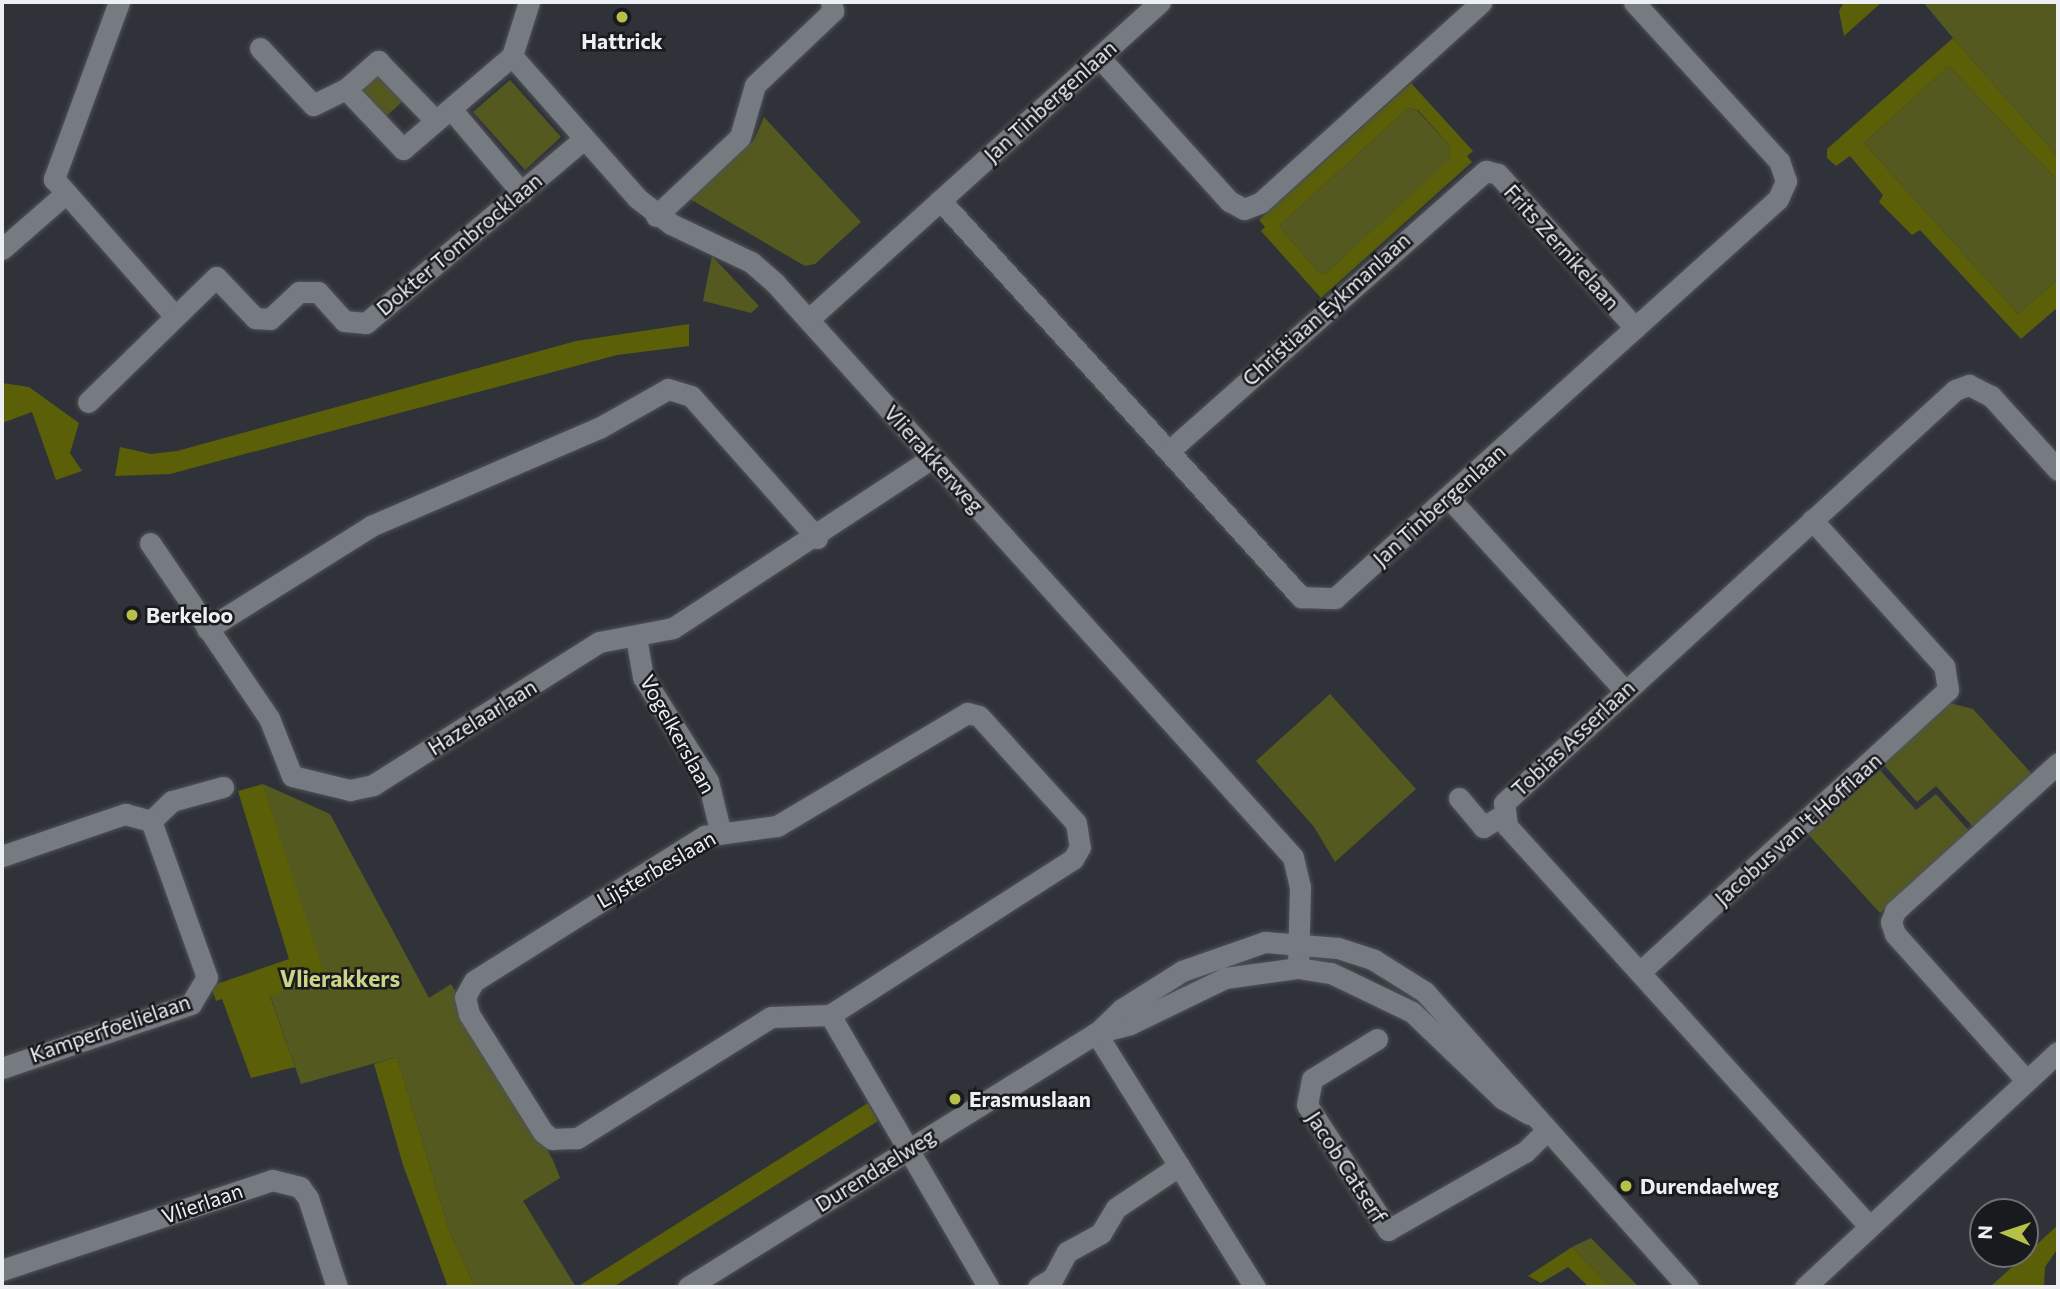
<!DOCTYPE html>
<style>
body{margin:0}
#map{position:relative;width:2060px;height:1289px;overflow:hidden;background:#2f3339;font-family:Commissioner,sans-serif}
div>[style]{position:absolute}
.green>*{inset:0;background:#54591f}
.forest>*{inset:0;background:#5a5f08}
.roads{filter:drop-shadow(0 0 2px #4f5257) drop-shadow(0 0 2px #4f5257)}
.minor>*{height:21px;margin:-10.5px;padding:0 10.5px;transform-origin:10.5px;border-radius:10.5px;background:#767a81}
.dots>*{width:19px;height:19px;translate:-50% -50%;box-sizing:border-box;border:4px solid #191a1d;border-radius:50%}
span{translate:-50% -50%;white-space:nowrap;text-align:center;line-height:1.15;-webkit-text-stroke:5px #191a1d;paint-order:stroke}
.poi-label{font-size:21px;color:#edf0f3;font-weight:700}
.left{translate:0 -50%;text-align:left}
.street-label{font-size:21px;color:#edf0f3}
.neighbourhood-label{font-size:23px;color:#cbd487;font-weight:700}
.frame{position:absolute;inset:0;border:4px solid #edf0f3;pointer-events:none}
.north{position:absolute;left:1969px;top:1198px;width:70px;height:70px;box-sizing:border-box;background:#191a1d;border:2px solid #6e7073;border-radius:50%;rotate:272deg;font-size:19px;font-weight:700;line-height:28px;text-align:center;color:#edf0f3}
.north::after{content:'';display:block;margin:auto;width:24px;height:32px;background:#b7c148;clip-path:polygon(50% 0,100% 100%,50% 72%,0 100%)}
</style>
<div id="map">
<div class="green">
<i style="clip-path:polygon(1923px 2px,2058px 2px,2058px 157px,1953px 38px)"></i>
<i style="clip-path:polygon(1949px 66px,2058px 181px,2058px 279px,2018px 314px,1864px 143px)"></i>
<i style="clip-path:polygon(379px 73px,403px 101px,382px 120px,356px 93px)"></i>
<i style="clip-path:polygon(510px 80px,561px 137px,525px 170px,473px 112px)"></i>
<i style="clip-path:polygon(1408px 108px,1417px 110px,1450px 146px,1449px 161px,1325px 274px,1318px 272px,1279px 226px)"></i>
<i style="clip-path:polygon(764px 117px,861px 222px,815px 264px,805px 266px,690px 199px,754px 140px)"></i>
<i style="clip-path:polygon(712px 256px,759px 306px,751px 313px,703px 301px)"></i>
<i style="clip-path:polygon(1330px 694px,1416px 789px,1335px 862px,1314px 827px,1256px 761px)"></i>
<i style="clip-path:polygon(1950px 703px,1973px 709px,2033px 775px,1974px 828px,1936px 786px,1917px 802px,1883px 764px)"></i>
<i style="clip-path:polygon(1878px 768px,1916px 810px,1936px 794px,1970px 832px,1880px 913px,1807px 833px)"></i>
<i style="clip-path:polygon(263px 784px,330px 814px,429px 998px,451px 984px,553px 1160px,560px 1178px,523px 1201px,576px 1287px,475px 1287px,449px 1230px,397px 1057px,301px 1084px,270px 995px,319px 978px,322px 970px)"></i>
<i style="clip-path:polygon(1591px 1238px,1639px 1287px,1611px 1287px,1572px 1247px)"></i>
</div>
<div class="forest">
<i style="clip-path:polygon(1844px 2px,1882px 2px,1844px 36px,1839px 11px)"></i>
<i style="clip-path:polygon(1953px 38px,2058px 157px,2058px 181px,1949px 66px,1864px 143px,2018px 314px,2058px 279px,2058px 307px,2021px 339px,1920px 230px,1912px 235px,1879px 202px,1883px 195px,1850px 156px,1836px 166px,1827px 158px,1827px 149px)"></i>
<i style="clip-path:polygon(evenodd,1411px 83px,1473px 151px,1467px 156px,1472px 162px,1321px 298px,1261px 231px,1265px 227px,1259px 220px,1411px 83px,1408px 108px,1418px 110px,1450px 146px,1449px 160px,1325px 274px,1318px 272px,1279px 226px,1408px 108px)"></i>
<i style="clip-path:polygon(689px 324px,689px 346px,617px 355px,170px 474px,115px 476px,120px 447px,151px 454px,177px 451px,576px 341px)"></i>
<i style="clip-path:polygon(2px 383px,29px 387px,79px 423px,70px 453px,82px 471px,56px 480px,32px 412px,2px 423px)"></i>
<i style="clip-path:polygon(263px 784px,323px 970px,319px 978px,270px 996px,295px 1067px,251px 1078px,222px 999px,216px 1001px,211px 986px,289px 959px,238px 791px)"></i>
<i style="clip-path:polygon(397px 1057px,449px 1230px,475px 1287px,448px 1287px,403px 1165px,374px 1064px)"></i>
<i style="clip-path:polygon(868px 1103px,878px 1121px,613px 1287px,577px 1287px)"></i>
<i style="clip-path:polygon(2058px 1225px,2058px 1248px,2045px 1267px,2044px 1287px,1990px 1287px)"></i>
<i style="clip-path:polygon(1572px 1247px,1611px 1287px,1589px 1287px,1568px 1267px,1541px 1283px,1528px 1276px)"></i>
</div>
<div class="roads">
<div class="minor">
<i style="left:119px;top:2px;width:189px;rotate:110.2deg"></i>
<i style="left:54px;top:179px;width:181px;rotate:48.6deg"></i>
<i style="left:529px;top:2px;width:57px;rotate:107.5deg"></i>
<i style="left:512px;top:56px;width:189px;rotate:48.6deg"></i>
<i style="left:637px;top:198px;width:43px;rotate:37.4deg"></i>
<i style="left:671px;top:224px;width:89px;rotate:25.4deg"></i>
<i style="left:751px;top:262px;width:32px;rotate:41deg"></i>
<i style="left:775px;top:283px;width:773px;rotate:47.94deg"></i>
<i style="left:1293px;top:857px;width:31px;rotate:77deg"></i>
<i style="left:1300px;top:887px;width:81px;rotate:91.4deg"></i>
<i style="left:260px;top:48px;width:78px;rotate:47.1deg"></i>
<i style="left:313px;top:105px;width:37px;rotate:-26deg"></i>
<i style="left:346px;top:89px;width:43px;rotate:-41.2deg"></i>
<i style="left:378px;top:61px;width:83px;rotate:46deg"></i>
<i style="left:1099px;top:57px;width:194px;rotate:47.9deg"></i>
<i style="left:1229px;top:201px;width:17px;rotate:28deg"></i>
<i style="left:1244px;top:209px;width:17px;rotate:-21deg"></i>
<i style="left:1260px;top:203px;width:299px;rotate:-42.2deg"></i>
<i style="left:346px;top:89px;width:83px;rotate:46.5deg"></i>
<i style="left:403px;top:149px;width:143px;rotate:-40.5deg"></i>
<i style="left:451px;top:109px;width:110px;rotate:49.8deg"></i>
<i style="left:940px;top:200px;width:537px;rotate:47.72deg"></i>
<i style="left:1301px;top:597px;width:34px;rotate:2deg"></i>
<i style="left:1335px;top:598px;width:596px;rotate:-42.01deg"></i>
<i style="left:1778px;top:199px;width:20px;rotate:-66deg"></i>
<i style="left:1786px;top:181px;width:21px;rotate:-109deg"></i>
<i style="left:1779px;top:161px;width:215px;rotate:-132.4deg"></i>
<i style="left:656px;top:216px;width:115px;rotate:-43.2deg"></i>
<i style="left:740px;top:137px;width:54px;rotate:-73.9deg"></i>
<i style="left:755px;top:85px;width:108px;rotate:-43.5deg"></i>
<i style="left:833px;top:11px;width:9px;rotate:-103deg"></i>
<i style="left:2px;top:249px;width:82px;rotate:-41.1deg"></i>
<i style="left:809px;top:319px;width:473px;rotate:-42.1deg"></i>
<i style="left:88px;top:402px;width:179px;rotate:-44.3deg"></i>
<i style="left:216px;top:277px;width:57px;rotate:46.4deg"></i>
<i style="left:255px;top:318px;width:15px;rotate:4deg"></i>
<i style="left:270px;top:319px;width:40px;rotate:-43deg"></i>
<i style="left:299px;top:292px;width:19px"></i>
<i style="left:318px;top:292px;width:39px;rotate:48deg"></i>
<i style="left:344px;top:321px;width:22px;rotate:5deg"></i>
<i style="left:366px;top:323px;width:285px;rotate:-40.2deg"></i>
<i style="left:1169px;top:451px;width:423px;rotate:-41.5deg"></i>
<i style="left:1486px;top:171px;width:12px;rotate:14deg"></i>
<i style="left:1498px;top:174px;width:206px;rotate:48.3deg"></i>
<i style="left:1448px;top:497px;width:261px;rotate:47.6deg"></i>
<i style="left:150px;top:543px;width:212px;rotate:55.8deg"></i>
<i style="left:269px;top:718px;width:62px;rotate:68.4deg"></i>
<i style="left:292px;top:776px;width:60px;rotate:13.6deg"></i>
<i style="left:350px;top:790px;width:24px;rotate:-12deg"></i>
<i style="left:373px;top:785px;width:267px;rotate:-32.3deg"></i>
<i style="left:599px;top:642px;width:75px;rotate:-10.7deg"></i>
<i style="left:673px;top:628px;width:310px;rotate:-33.3deg"></i>
<i style="left:207px;top:629px;width:194px;rotate:-32.1deg"></i>
<i style="left:371px;top:526px;width:248px;rotate:-23.3deg"></i>
<i style="left:599px;top:428px;width:79px;rotate:-29.5deg"></i>
<i style="left:668px;top:389px;width:24px;rotate:17deg"></i>
<i style="left:691px;top:396px;width:190px;rotate:48.4deg"></i>
<i style="left:636px;top:637px;width:41px;rotate:80.1deg"></i>
<i style="left:643px;top:677px;width:123px;rotate:58deg"></i>
<i style="left:708px;top:781px;width:50px;rotate:76.2deg"></i>
<i style="left:967px;top:713px;width:12px;rotate:14deg"></i>
<i style="left:979px;top:716px;width:144px;rotate:47.8deg"></i>
<i style="left:1076px;top:823px;width:24px;rotate:81deg"></i>
<i style="left:1080px;top:847px;width:14px;rotate:120deg"></i>
<i style="left:1073px;top:859px;width:289px;rotate:147.3deg"></i>
<i style="left:830px;top:1015px;width:59px;rotate:178.1deg"></i>
<i style="left:771px;top:1017px;width:229px;rotate:148deg"></i>
<i style="left:577px;top:1138px;width:25px;rotate:178deg"></i>
<i style="left:552px;top:1139px;width:11px;rotate:-142deg"></i>
<i style="left:543px;top:1132px;width:139px;rotate:-122.1deg"></i>
<i style="left:469px;top:1014px;width:17px;rotate:-103deg"></i>
<i style="left:465px;top:997px;width:18px;rotate:-61deg"></i>
<i style="left:474px;top:981px;width:272px;rotate:-32.2deg"></i>
<i style="left:704px;top:836px;width:74px;rotate:-7.8deg"></i>
<i style="left:777px;top:826px;width:221px;rotate:-30.7deg"></i>
<i style="left:1459px;top:798px;width:38px;rotate:50deg"></i>
<i style="left:1483px;top:827px;width:23px;rotate:-31deg"></i>
<i style="left:151px;top:821px;width:29px;rotate:-44deg"></i>
<i style="left:172px;top:801px;width:53px;rotate:-15.4deg"></i>
<i style="left:2px;top:856px;width:130px;rotate:-18.9deg"></i>
<i style="left:125px;top:814px;width:27px;rotate:15deg"></i>
<i style="left:151px;top:821px;width:166px;rotate:70.3deg"></i>
<i style="left:207px;top:977px;width:31px;rotate:121deg"></i>
<i style="left:191px;top:1004px;width:200px;rotate:161.3deg"></i>
<i style="left:1640px;top:972px;width:418px;rotate:-42.5deg"></i>
<i style="left:1948px;top:690px;width:24px;rotate:-99deg"></i>
<i style="left:1944px;top:666px;width:197px;rotate:-132.1deg"></i>
<i style="left:830px;top:1015px;width:315px;rotate:59.8deg"></i>
<i style="left:1099px;top:1032px;width:32px;rotate:-14deg"></i>
<i style="left:1130px;top:1024px;width:106px;rotate:-25.8deg"></i>
<i style="left:1225px;top:978px;width:74px;rotate:-7.8deg"></i>
<i style="left:1298px;top:968px;width:33px;rotate:9deg"></i>
<i style="left:1331px;top:973px;width:90px;rotate:25.7deg"></i>
<i style="left:1412px;top:1012px;width:126px;rotate:43.7deg"></i>
<i style="left:1503px;top:1099px;width:30px;rotate:30deg"></i>
<i style="left:1096px;top:1033px;width:300px;rotate:58deg"></i>
<i style="left:1377px;top:1039px;width:76px;rotate:148.4deg"></i>
<i style="left:1312px;top:1079px;width:26px;rotate:101deg"></i>
<i style="left:1307px;top:1105px;width:149px;rotate:57.1deg"></i>
<i style="left:1388px;top:1230px;width:158px;rotate:-29.7deg"></i>
<i style="left:1525px;top:1152px;width:28px;rotate:-45deg"></i>
<i style="left:2026px;top:1080px;width:196px;rotate:-131.9deg"></i>
<i style="left:1895px;top:934px;width:13px;rotate:-108deg"></i>
<i style="left:1891px;top:922px;width:12px;rotate:-70deg"></i>
<i style="left:1895px;top:911px;width:220px;rotate:-42.2deg"></i>
<i style="left:1868px;top:1225px;width:538px;rotate:-132.14deg"></i>
<i style="left:1507px;top:826px;width:23px;rotate:-97deg"></i>
<i style="left:1504px;top:803px;width:612px;rotate:-42.48deg"></i>
<i style="left:1955px;top:390px;width:15px;rotate:-20deg"></i>
<i style="left:1969px;top:385px;width:25px;rotate:27deg"></i>
<i style="left:1991px;top:396px;width:100px;rotate:47.8deg"></i>
<i style="left:2px;top:1270px;width:285px;rotate:-18.4deg"></i>
<i style="left:272px;top:1180px;width:29px;rotate:14deg"></i>
<i style="left:300px;top:1187px;width:14px;rotate:54deg"></i>
<i style="left:308px;top:1198px;width:94px;rotate:72deg"></i>
<i style="left:688px;top:1287px;width:483px;rotate:-31.9deg"></i>
<i style="left:1098px;top:1032px;width:33px;rotate:-44deg"></i>
<i style="left:1122px;top:1009px;width:71px;rotate:-32.3deg"></i>
<i style="left:1182px;top:971px;width:88px;rotate:-19.3deg"></i>
<i style="left:1265px;top:942px;width:73px;rotate:4.7deg"></i>
<i style="left:1338px;top:948px;width:38px;rotate:18deg"></i>
<i style="left:1374px;top:960px;width:60px;rotate:32.1deg"></i>
<i style="left:1425px;top:992px;width:395px;rotate:48.3deg"></i>
<i style="left:1038px;top:1287px;width:17px;rotate:-31deg"></i>
<i style="left:1053px;top:1278px;width:30px;rotate:-62deg"></i>
<i style="left:1067px;top:1252px;width:39px;rotate:-29deg"></i>
<i style="left:1101px;top:1233px;width:29px;rotate:-59deg"></i>
<i style="left:1116px;top:1208px;width:76px;rotate:-33.7deg"></i>
<i style="left:1805px;top:1287px;width:345px;rotate:-42.9deg"></i>
</div>
</div>
<div class="dots">
<i style="left:622px;top:17px;background:#b7c148"></i>
<i style="left:132px;top:615px;background:#b7c148"></i>
<i style="left:955px;top:1099px;background:#b7c148"></i>
<i style="left:1626px;top:1186px;background:#b7c148"></i>
</div>
<div class="poi-label">
<span style="left:622px;top:41px">Hattrick</span>
<span class="left" style="left:146px;top:615px">Berkeloo</span>
<span class="left" style="left:969px;top:1099px">Erasmuslaan</span>
<span class="left" style="left:1640px;top:1186px">Durendaelweg</span>
</div>
<div class="street-label">
<span style="left:1050px;top:101px;rotate:-42deg">Jan Tinbergenlaan</span>
<span style="left:459px;top:244px;rotate:-40deg">Dokter Tombrocklaan</span>
<span style="left:1562px;top:247px;rotate:48deg">Frits Zernikelaan</span>
<span style="left:1326px;top:309px;rotate:-42deg">Christiaan Eykmanlaan</span>
<span style="left:934px;top:459px;rotate:48deg">Vlierakkerweg</span>
<span style="left:1439px;top:505px;rotate:-42deg">Jan Tinbergenlaan</span>
<span style="left:482px;top:717px;rotate:-32deg">Hazelaarlaan</span>
<span style="left:678px;top:734px;rotate:61deg">Vogelkerslaan</span>
<span style="left:1573px;top:738px;rotate:-43deg">Tobias Asserlaan</span>
<span style="left:1798px;top:829px;rotate:-42deg">Jacobus van 't Hofflaan</span>
<span style="left:656px;top:869px;rotate:-30deg">Lijsterbeslaan</span>
<span style="left:110px;top:1028px;rotate:-19deg">Kamperfoelielaan</span>
<span style="left:1347px;top:1167px;rotate:57deg">Jacob Catserf</span>
<span style="left:875px;top:1170px;rotate:-32deg">Durendaelweg</span>
<span style="left:202px;top:1203px;rotate:-19deg">Vlierlaan</span>
</div>
<div class="neighbourhood-label">
<span style="left:340px;top:978px">Vlierakkers</span>
</div>
<div class="frame"></div>
<div class="north">N</div>
</div>
